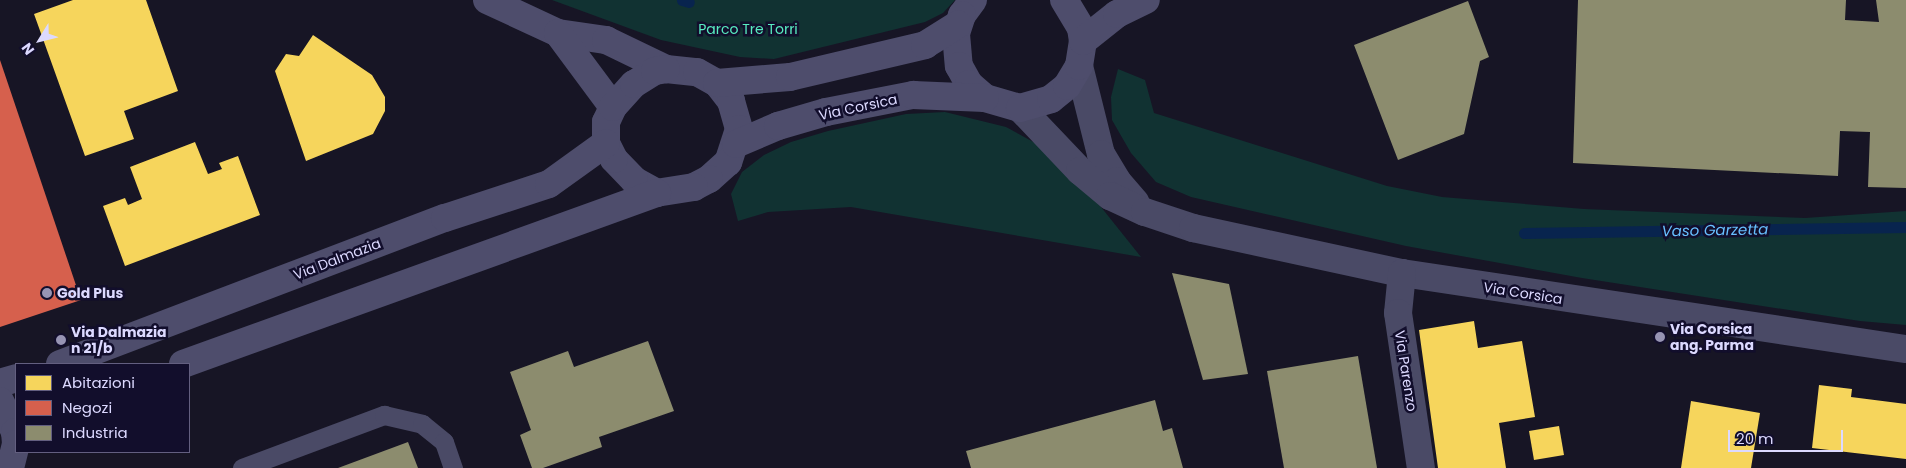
<!DOCTYPE html>
<style>
body{margin:0}
#map{position:relative;width:1906px;height:468px;overflow:hidden;background:#171525;font-family:Poppins,sans-serif}
div>[style]{position:absolute}
.green>*{inset:0;background:#113232}
.homes>*{inset:0;background:#f6d55c}
.shops>*{inset:0;background:#d6604d}
.industry>*{inset:0;background:#8c8c6e}
.stream>*{height:11px;margin:-5.5px;padding:0 5.5px;transform-origin:5.5px;border-radius:5.5px;background:#08244e}
.lane>*{height:19px;margin:-9.5px;padding:0 9.5px;transform-origin:9.5px;border-radius:9.5px;background:#4a4a66}
.street>*{height:28px;margin:-14px;padding:0 14px;transform-origin:14px;border-radius:14px;background:#4a4a66}
.secondary>*{height:28px;margin:-14px;padding:0 14px;transform-origin:14px;border-radius:14px;background:#4e4d6c}
.dots>*{width:14px;height:14px;translate:-50% -50%;box-sizing:border-box;border:2px solid #120e2c;border-radius:50%}
span{translate:-50% -50%;white-space:nowrap;text-align:center;line-height:1.15;-webkit-text-stroke:5px #120e2c;paint-order:stroke}
.park-label{font-size:14px;color:#58ecc1}
.street-label{font-size:14px;color:#dcd9ff}
.poi-label{font-size:14px;color:#dcd9ff;font-weight:700}
.left{translate:0 -50%;text-align:left}
.water-label{font-size:15px;color:#67bfff;font-style:italic}
.legend{position:absolute;left:15px;top:363px;width:175px;height:90px;box-sizing:border-box;background:#120e2c;border:1px solid #635f80;margin:0;padding:6px 9px;list-style:none;font-size:15px;color:#dcd9ff}
.legend li{display:flex;align-items:center;gap:10px;height:25px}
.legend b{width:25px;border:1px solid #635f80}
.north{position:absolute;left:15px;top:15px;width:50px;height:50px;-webkit-text-stroke:4px #120e2c;paint-order:stroke;rotate:234deg;font-size:14px;font-weight:700;line-height:20px;text-align:center;color:#dcd9ff}
.north::after{content:'';display:block;margin:auto;width:18px;height:22px;background:#dcd9ff;clip-path:polygon(50% 0,100% 100%,50% 72%,0 100%)}
.scale{position:absolute;left:1728px;top:430px;width:115px;height:22px;box-sizing:border-box;border:2px solid #dcd9ff;border-top:0;padding-left:6px;font-size:15px;line-height:18px;white-space:nowrap;color:#dcd9ff;-webkit-text-stroke:4px #120e2c;paint-order:stroke}
</style>
<div id="map">
<div class="green">
<i style="clip-path:polygon(552px 0,955px 0,943px 13px,925px 22px,774px 59px,740px 57px,661px 40px)"></i>
<i style="clip-path:polygon(1118px 69px,1145px 80px,1154px 113px,1387px 186px,1442px 197px,1584px 209px,1805px 218px,1906px 211px,1906px 325px,1860px 321px,1582px 278px,1406px 246px,1191px 197px,1156px 182px,1131px 153px,1112px 120px,1111px 97px)"></i>
<i style="clip-path:polygon(945px 112px,1006px 127px,1037px 144px,1081px 182px,1141px 257px,851px 207px,768px 212px,738px 221px,731px 194px,742px 172px,764px 155px,791px 142px,828px 131px,906px 114px)"></i>
</div>
<div class="homes">
<i style="clip-path:polygon(73px 0,146px 0,178px 91px,124px 111px,134px 139px,85px 156px,34px 14px)"></i>
<i style="clip-path:polygon(313px 35px,372px 75px,385px 97px,385px 111px,373px 134px,306px 161px,275px 71px,286px 54px,299px 56px)"></i>
<i style="clip-path:polygon(195px 142px,208px 174px,222px 169px,219px 163px,238px 156px,260px 215px,125px 266px,103px 206px,125px 198px,128px 205px,142px 199px,130px 167px)"></i>
<i style="clip-path:polygon(1474px 321px,1478px 348px,1522px 341px,1535px 417px,1499px 423px,1506px 468px,1438px 468px,1419px 330px)"></i>
<i style="clip-path:polygon(1819px 385px,1852px 389px,1851px 397px,1906px 404px,1906px 459px,1812px 448px)"></i>
<i style="clip-path:polygon(1691px 401px,1760px 413px,1751px 468px,1681px 468px)"></i>
<i style="clip-path:polygon(1559px 426px,1564px 455px,1534px 460px,1529px 431px)"></i>
</div>
<div class="shops">
<i style="clip-path:polygon(0 60px,81px 300px,0 327px)"></i>
</div>
<div class="industry">
<i style="clip-path:polygon(1578px 0,1846px 0,1845px 20px,1879px 22px,1876px 0,1906px 0,1906px 188px,1868px 187px,1870px 132px,1840px 131px,1838px 176px,1573px 163px)"></i>
<i style="clip-path:polygon(1468px 1px,1489px 57px,1480px 61px,1464px 134px,1398px 160px,1354px 45px)"></i>
<i style="clip-path:polygon(1172px 273px,1229px 284px,1248px 374px,1203px 380px)"></i>
<i style="clip-path:polygon(648px 341px,674px 411px,599px 437px,602px 447px,543px 468px,532px 468px,520px 435px,531px 430px,510px 372px,568px 351px,574px 367px)"></i>
<i style="clip-path:polygon(1358px 356px,1377px 468px,1284px 468px,1267px 371px)"></i>
<i style="clip-path:polygon(1155px 400px,1163px 431px,1172px 428px,1183px 468px,971px 468px,966px 451px)"></i>
<i style="clip-path:polygon(408px 442px,418px 468px,338px 468px)"></i>
</div>
<div class="stream">
<i style="left:682px;top:0;width:7px;rotate:16deg"></i>
<i style="left:1524px;top:233px;width:382px;rotate:-0.9deg"></i>
</div>
<div class="lane">
<i style="left:242px;top:468px;width:152px;rotate:-20.5deg"></i>
<i style="left:384px;top:415px;width:39px;rotate:13deg"></i>
<i style="left:422px;top:424px;width:28px;rotate:39deg"></i>
<i style="left:444px;top:442px;width:28px;rotate:71deg"></i>
</div>
<div class="street">
<i style="left:1079px;top:66px;width:91px;rotate:76deg"></i>
<i style="left:1101px;top:154px;width:31px;rotate:59deg"></i>
<i style="left:1117px;top:181px;width:28px;rotate:49deg"></i>
<i style="left:1020px;top:108px;width:87px;rotate:46.4deg"></i>
<i style="left:1080px;top:171px;width:39px;rotate:40deg"></i>
<i style="left:1110px;top:196px;width:38px;rotate:25deg"></i>
<i style="left:1145px;top:212px;width:51px;rotate:18.4deg"></i>
<i style="left:1193px;top:228px;width:214px;rotate:12.2deg"></i>
<i style="left:1402px;top:273px;width:510px;rotate:8.58deg"></i>
<i style="left:1402px;top:273px;width:40px;rotate:95.7deg"></i>
<i style="left:1398px;top:313px;width:157px;rotate:81.6deg"></i>
</div>
<div class="secondary">
<i style="left:487px;top:0;width:78px;rotate:24.9deg"></i>
<i style="left:558px;top:33px;width:49px;rotate:8.3deg"></i>
<i style="left:606px;top:40px;width:67px;rotate:25.8deg"></i>
<i style="left:973px;top:0;width:19px;rotate:126deg"></i>
<i style="left:962px;top:15px;width:20px;rotate:108deg"></i>
<i style="left:956px;top:34px;width:32px;rotate:85deg"></i>
<i style="left:959px;top:66px;width:21px;rotate:61deg"></i>
<i style="left:969px;top:84px;width:21px;rotate:41deg"></i>
<i style="left:985px;top:98px;width:36px;rotate:16deg"></i>
<i style="left:1020px;top:108px;width:32px;rotate:-16deg"></i>
<i style="left:1051px;top:99px;width:21px;rotate:-39deg"></i>
<i style="left:1067px;top:86px;width:23px;rotate:-59deg"></i>
<i style="left:1079px;top:66px;width:25px;rotate:-81deg"></i>
<i style="left:1083px;top:41px;width:13px;rotate:-99deg"></i>
<i style="left:1081px;top:28px;width:33px;rotate:-121deg"></i>
<i style="left:558px;top:33px;width:92px;rotate:53.4deg"></i>
<i style="left:1083px;top:41px;width:43px;rotate:-38.5deg"></i>
<i style="left:1117px;top:14px;width:32px;rotate:-26deg"></i>
<i style="left:666px;top:69px;width:31px;rotate:6deg"></i>
<i style="left:697px;top:72px;width:23px;rotate:29deg"></i>
<i style="left:717px;top:83px;width:23px;rotate:52deg"></i>
<i style="left:731px;top:101px;width:29px;rotate:74deg"></i>
<i style="left:739px;top:129px;width:35px;rotate:108deg"></i>
<i style="left:728px;top:162px;width:25px;rotate:138deg"></i>
<i style="left:709px;top:179px;width:17px;rotate:152deg"></i>
<i style="left:694px;top:187px;width:37px;rotate:171deg"></i>
<i style="left:657px;top:193px;width:26px;rotate:-151deg"></i>
<i style="left:634px;top:180px;width:29px;rotate:-134deg"></i>
<i style="left:614px;top:159px;width:18px;rotate:-117deg"></i>
<i style="left:606px;top:143px;width:21px;rotate:-90deg"></i>
<i style="left:606px;top:122px;width:17px;rotate:-65deg"></i>
<i style="left:613px;top:107px;width:31px;rotate:-48deg"></i>
<i style="left:634px;top:84px;width:25px;rotate:-32deg"></i>
<i style="left:655px;top:71px;width:11px;rotate:-10deg"></i>
<i style="left:717px;top:83px;width:73px;rotate:-4.7deg"></i>
<i style="left:790px;top:77px;width:139px;rotate:-13.3deg"></i>
<i style="left:925px;top:45px;width:39px;rotate:-32deg"></i>
<i style="left:736px;top:144px;width:46px;rotate:-23.2deg"></i>
<i style="left:778px;top:126px;width:50px;rotate:-16.3deg"></i>
<i style="left:826px;top:112px;width:89px;rotate:-11.1deg"></i>
<i style="left:913px;top:95px;width:72px;rotate:2.4deg"></i>
<i style="left:60px;top:364px;width:412px;rotate:-20.8deg"></i>
<i style="left:445px;top:218px;width:109px;rotate:-18.1deg"></i>
<i style="left:549px;top:184px;width:70px;rotate:-35.7deg"></i>
<i style="left:183px;top:364px;width:504px;rotate:-19.84deg"></i>
<i style="left:0;top:383px;width:17px;rotate:-17deg"></i>
<i style="left:0;top:401px;width:34px;rotate:64deg"></i>
<i style="left:15px;top:432px;width:12px;rotate:85deg"></i>
<i style="left:16px;top:444px;width:25px;rotate:104deg"></i>
</div>
<div class="dots">
<i style="left:47px;top:293px;background:#9794b3"></i>
<i style="left:1660px;top:337px;background:#9794b3"></i>
<i style="left:61px;top:340px;background:#9794b3"></i>
</div>
<div class="park-label">
<span style="left:748px;top:29px">Parco Tre Torri</span>
</div>
<div class="street-label">
<span style="left:858px;top:107px;rotate:-12deg">Via Corsica</span>
<span style="left:337px;top:259px;rotate:-21deg">Via Dalmazia</span>
<span style="left:1523px;top:293px;rotate:9deg">Via Corsica</span>
<span style="left:1406px;top:371px;rotate:81deg">Via Parenzo</span>
</div>
<div class="poi-label">
<span class="left" style="left:57px;top:293px">Gold Plus</span>
<span class="left" style="left:1670px;top:337px">Via Corsica<br>ang. Parma</span>
<span class="left" style="left:71px;top:340px">Via Dalmazia<br>n 21/b</span>
</div>
<div class="water-label">
<span style="left:1715px;top:230px;rotate:-1deg">Vaso Garzetta</span>
</div>
<ul class="legend">
<li><b style="height:14px;background:#f6d55c"></b>Abitazioni</li>
<li><b style="height:14px;background:#d6604d"></b>Negozi</li>
<li><b style="height:14px;background:#8c8c6e"></b>Industria</li>
</ul>
<div class="north">N</div>
<div class="scale">20 m</div>
</div>
